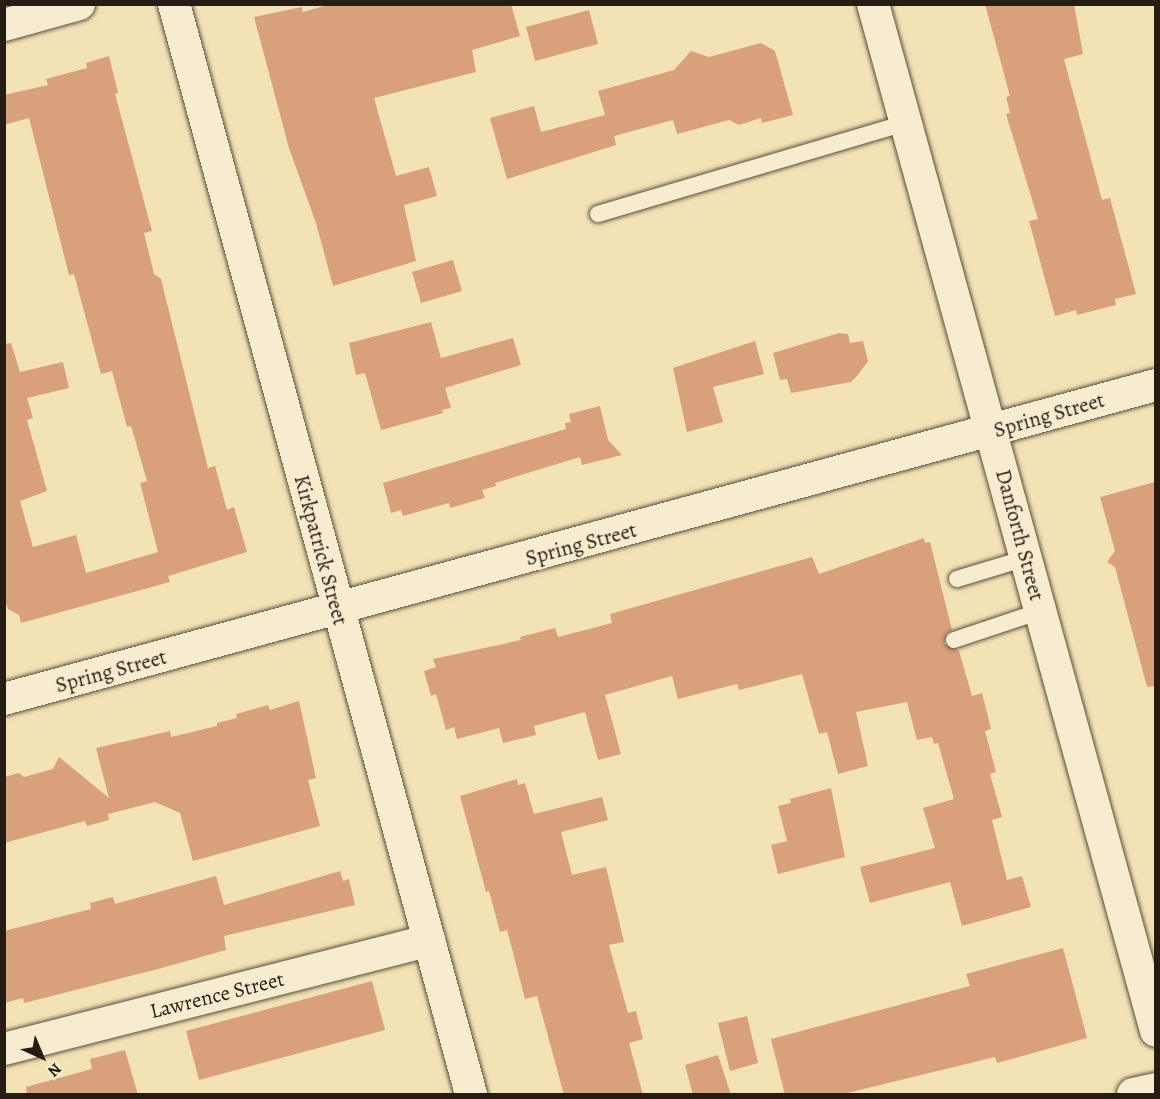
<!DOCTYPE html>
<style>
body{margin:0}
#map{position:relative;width:1160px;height:1099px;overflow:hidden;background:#f3e2b6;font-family:Alegreya,serif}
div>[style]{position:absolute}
.building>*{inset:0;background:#d9a07c}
.roads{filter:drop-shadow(0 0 2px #594e3a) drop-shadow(0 0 2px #594e3a)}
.service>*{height:16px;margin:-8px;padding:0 8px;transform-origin:8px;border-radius:8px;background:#f7ecd0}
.minor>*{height:32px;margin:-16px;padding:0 16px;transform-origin:16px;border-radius:16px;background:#f7ecd0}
span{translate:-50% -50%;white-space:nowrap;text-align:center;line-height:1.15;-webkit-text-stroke:4.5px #f7ecd0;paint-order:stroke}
.street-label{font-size:21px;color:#261c11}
.frame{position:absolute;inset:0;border:6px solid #261c11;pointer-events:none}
.north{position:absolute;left:12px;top:1027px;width:60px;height:60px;-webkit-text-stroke:4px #f7ecd0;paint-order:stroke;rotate:136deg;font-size:16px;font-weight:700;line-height:24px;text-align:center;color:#261c11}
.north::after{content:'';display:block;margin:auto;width:21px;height:27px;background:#261c11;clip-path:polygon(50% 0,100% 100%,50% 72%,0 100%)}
</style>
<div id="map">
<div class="building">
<i style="clip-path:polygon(331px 4px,511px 4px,520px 36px,472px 50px,476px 72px,374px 98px,396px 176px,429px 167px,437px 196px,404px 205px,416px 261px,333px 286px,316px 223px,289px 148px,254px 17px,302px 7px,303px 12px)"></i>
<i style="clip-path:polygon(985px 4px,1074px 4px,1083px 54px,1064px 59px,1102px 200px,1110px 198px,1136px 294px,1115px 299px,1116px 305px,1077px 315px,1076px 310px,1055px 316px,1029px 221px,1038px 219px,1006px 114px,1010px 113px,1006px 97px,1010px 96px)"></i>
<i style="clip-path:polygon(589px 10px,598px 44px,535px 61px,526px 27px)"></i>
<i style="clip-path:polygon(761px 43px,775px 51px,793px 115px,762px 123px,761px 118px,739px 125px,729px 120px,677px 134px,673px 120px,614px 136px,616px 145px,507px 179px,490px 118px,534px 106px,541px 132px,605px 115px,598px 91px,674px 70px,691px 51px,709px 57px)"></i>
<i style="clip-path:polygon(109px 56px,118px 93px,115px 94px,152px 231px,144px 233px,154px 274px,161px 279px,208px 468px,215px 466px,227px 510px,234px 507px,247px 552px,168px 576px,170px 582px,21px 623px,19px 615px,8px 609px,4px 597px,4px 344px,11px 343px,20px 372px,63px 362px,69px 388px,27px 398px,33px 418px,27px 420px,47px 491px,20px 501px,33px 547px,76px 535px,86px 573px,158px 552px,140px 483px,147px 481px,131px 426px,127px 427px,112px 371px,101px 374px,74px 274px,69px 275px,29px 118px,4px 125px,4px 95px,48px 85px,46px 79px,87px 68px,86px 63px)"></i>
<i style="clip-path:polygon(453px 260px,462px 291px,421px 303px,412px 272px)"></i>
<i style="clip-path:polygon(431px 322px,441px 358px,513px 338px,521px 365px,445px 388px,451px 408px,442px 410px,443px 413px,381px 430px,365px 373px,356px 375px,349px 343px)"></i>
<i style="clip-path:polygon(839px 333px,848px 334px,850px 343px,863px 341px,868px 361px,857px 376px,851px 382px,791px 393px,787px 379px,780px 380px,773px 353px)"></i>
<i style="clip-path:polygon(755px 341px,764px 374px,713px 387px,723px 422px,687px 432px,673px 368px)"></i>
<i style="clip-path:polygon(600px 406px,608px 440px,622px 455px,582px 465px,580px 457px,495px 483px,496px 486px,482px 490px,485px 498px,450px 508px,449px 503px,403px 516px,401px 510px,391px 513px,383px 483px,566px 429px,565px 423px,571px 422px,569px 414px)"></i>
<i style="clip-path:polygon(1155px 482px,1155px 686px,1147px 687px,1115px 567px,1107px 562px,1115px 551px,1100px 497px)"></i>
<i style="clip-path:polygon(924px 538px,925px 543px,930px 542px,952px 630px,946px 634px,944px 644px,959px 651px,972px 696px,982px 693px,991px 729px,985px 731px,996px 772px,990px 774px,1002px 817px,992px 820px,1007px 880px,1022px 876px,1031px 907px,962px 926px,950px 882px,870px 903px,860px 867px,935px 848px,923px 808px,954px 799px,938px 743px,934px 744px,932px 737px,917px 740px,907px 702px,856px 712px,868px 766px,838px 774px,827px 732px,819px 734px,802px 674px,739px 690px,737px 684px,678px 699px,672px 676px,605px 695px,621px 754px,598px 760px,585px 712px,534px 726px,536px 735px,503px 743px,499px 728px,457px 739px,454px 727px,446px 730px,436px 694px,431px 696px,424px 671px,436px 667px,433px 659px,521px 640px,520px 637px,555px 628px,558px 637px,612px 623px,610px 614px,812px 557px,819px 574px)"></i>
<i style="clip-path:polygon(299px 701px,316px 778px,308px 780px,320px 826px,193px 861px,180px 813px,155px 802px,108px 814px,109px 820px,87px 826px,85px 821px,4px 843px,4px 777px,19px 773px,24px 777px,53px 769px,59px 757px,109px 798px,96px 748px,170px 731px,171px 737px,217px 726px,217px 723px,237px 718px,236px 714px,268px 705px,270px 710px)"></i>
<i style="clip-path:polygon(517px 779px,518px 785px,525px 783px,534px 814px,602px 797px,608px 820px,561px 832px,572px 875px,606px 867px,624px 942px,609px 945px,628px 1013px,636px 1011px,643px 1039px,629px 1043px,643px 1095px,564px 1095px,537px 996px,525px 999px,507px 930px,500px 932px,489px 891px,486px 892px,460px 796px)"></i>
<i style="clip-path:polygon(831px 788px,845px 857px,778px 874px,771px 845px,787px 841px,778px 806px,791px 803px,790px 799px)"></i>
<i style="clip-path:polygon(340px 871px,343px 881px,349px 879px,355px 905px,224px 936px,226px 950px,158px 969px,24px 1003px,23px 998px,4px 1003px,4px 931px,91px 909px,90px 903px,113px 897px,115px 904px,216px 876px,224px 905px)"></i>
<i style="clip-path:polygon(1063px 948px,1087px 1038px,997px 1063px,995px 1057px,839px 1095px,785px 1095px,771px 1039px,970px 986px,966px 974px)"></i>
<i style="clip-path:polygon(372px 981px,385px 1030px,199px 1080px,186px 1031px)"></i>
<i style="clip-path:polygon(747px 1016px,758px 1063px,730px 1071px,718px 1023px)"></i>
<i style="clip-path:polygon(125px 1050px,138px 1095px,27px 1095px,26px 1087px,92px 1069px,90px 1059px)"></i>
<i style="clip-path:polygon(718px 1055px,731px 1095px,693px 1095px,685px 1065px)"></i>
</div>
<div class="roads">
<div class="service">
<i style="left:598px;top:214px;width:321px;rotate:-16.5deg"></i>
<i style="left:957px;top:579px;width:72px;rotate:-16.9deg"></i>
<i style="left:954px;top:640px;width:92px;rotate:-18.4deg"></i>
</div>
<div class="minor">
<i style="left:174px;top:4px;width:1130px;rotate:74.76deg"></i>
<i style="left:873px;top:4px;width:1065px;rotate:74.59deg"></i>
<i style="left:4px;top:25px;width:78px;rotate:-15.6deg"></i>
<i style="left:4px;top:699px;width:1194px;rotate:-15.25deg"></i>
<i style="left:4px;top:1049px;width:439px;rotate:-14.3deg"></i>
<i style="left:1133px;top:1094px;width:24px;rotate:-12deg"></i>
</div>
</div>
<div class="street-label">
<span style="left:1049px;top:415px;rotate:-16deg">Spring Street</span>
<span style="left:1020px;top:535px;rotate:75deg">Danforth Street</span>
<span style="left:581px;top:544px;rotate:-15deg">Spring Street</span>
<span style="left:321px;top:550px;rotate:75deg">Kirkpatrick Street</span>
<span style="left:111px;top:671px;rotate:-15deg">Spring Street</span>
<span style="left:217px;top:995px;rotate:-14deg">Lawrence Street</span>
</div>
<div class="frame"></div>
<div class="north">N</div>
</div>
